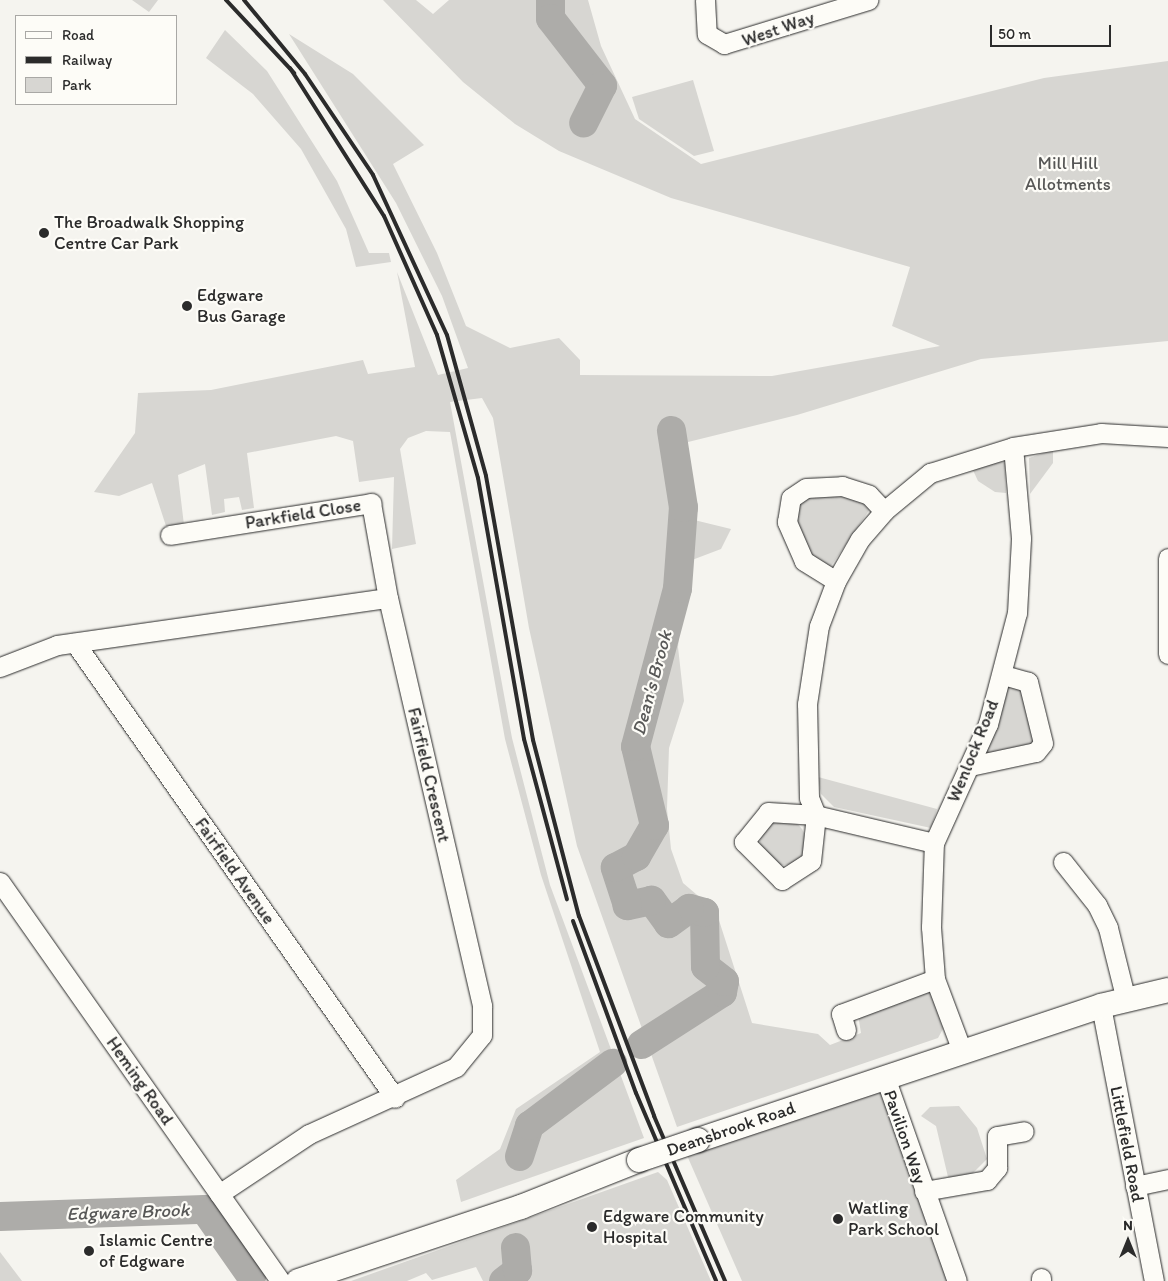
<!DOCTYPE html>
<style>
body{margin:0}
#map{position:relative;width:1168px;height:1281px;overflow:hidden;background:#f5f4ef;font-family:Itim,sans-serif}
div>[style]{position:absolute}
.green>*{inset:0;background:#d7d6d2}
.round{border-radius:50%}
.river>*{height:29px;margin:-14.5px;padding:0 14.5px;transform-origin:14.5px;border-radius:14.5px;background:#adaca9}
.roads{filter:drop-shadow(0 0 1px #2b2b2b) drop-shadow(0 0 1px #2b2b2b)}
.minor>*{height:19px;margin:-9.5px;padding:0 9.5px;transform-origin:9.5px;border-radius:9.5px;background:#fdfcf7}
.major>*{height:24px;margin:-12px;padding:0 12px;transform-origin:12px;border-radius:12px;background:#fdfcf7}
.rail>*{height:4px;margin:-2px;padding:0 2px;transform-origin:2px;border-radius:2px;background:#2b2b2b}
.bridges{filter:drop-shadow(0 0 1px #2b2b2b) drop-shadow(0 0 1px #2b2b2b)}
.major-bridge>*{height:24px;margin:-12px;padding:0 12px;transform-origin:12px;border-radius:12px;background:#fdfcf7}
.dots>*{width:14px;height:14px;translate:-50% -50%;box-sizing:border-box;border:2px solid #fdfcf7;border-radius:50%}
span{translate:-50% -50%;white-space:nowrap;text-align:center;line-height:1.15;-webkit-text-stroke:4.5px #fdfcf7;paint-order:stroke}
.street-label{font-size:18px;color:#2b2b2b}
.park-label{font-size:18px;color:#565655}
.poi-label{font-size:18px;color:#2b2b2b}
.left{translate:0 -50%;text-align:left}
.water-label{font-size:19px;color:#585857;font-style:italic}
.legend{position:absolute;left:15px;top:15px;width:162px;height:90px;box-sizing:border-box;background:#fdfcf7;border:1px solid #a9a8a5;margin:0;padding:6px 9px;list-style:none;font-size:15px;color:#2b2b2b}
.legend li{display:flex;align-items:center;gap:10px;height:25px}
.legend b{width:25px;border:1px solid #a9a8a5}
.north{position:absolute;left:1103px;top:1216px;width:50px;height:50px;-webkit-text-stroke:4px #fdfcf7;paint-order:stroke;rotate:0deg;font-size:14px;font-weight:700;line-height:20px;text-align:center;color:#2b2b2b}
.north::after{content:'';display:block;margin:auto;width:18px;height:22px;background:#2b2b2b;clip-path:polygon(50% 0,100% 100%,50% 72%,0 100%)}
.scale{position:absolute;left:990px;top:25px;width:121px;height:22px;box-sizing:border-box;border:2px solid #2b2b2b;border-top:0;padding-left:6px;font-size:15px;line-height:18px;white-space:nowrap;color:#2b2b2b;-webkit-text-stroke:4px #fdfcf7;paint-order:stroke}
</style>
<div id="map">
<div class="green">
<i style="clip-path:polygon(132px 0,158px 0,149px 12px)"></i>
<i style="clip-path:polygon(383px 0,416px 0,433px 14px,449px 0,588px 0,601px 46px,635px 119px,701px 164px,1044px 78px,1168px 61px,1168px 341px,981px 359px,797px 415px,684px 443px,686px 518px,731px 529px,721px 549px,692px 560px,683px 598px,678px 647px,684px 701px,669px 748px,667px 809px,671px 849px,683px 883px,716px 911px,752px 1023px,818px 1034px,830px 1045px,861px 1033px,858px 1015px,933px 991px,944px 1027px,938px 1038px,677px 1127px,577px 846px,529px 628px,493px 418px,482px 398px,450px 402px,512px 738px,550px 885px,644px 1138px,461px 1202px,456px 1180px,500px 1149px,516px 1109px,600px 1052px,541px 875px,505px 739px,450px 432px,426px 431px,408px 438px,400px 449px,416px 544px,392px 549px,394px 477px,359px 482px,353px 441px,336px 436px,247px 453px,254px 508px,242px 510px,239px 497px,224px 499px,225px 512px,212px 515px,205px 464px,178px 475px,184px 525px,166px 526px,152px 483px,119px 496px,94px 492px,135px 433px,138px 393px,211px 390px,363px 360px,368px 374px,415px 367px,397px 272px,438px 375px,468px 368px,442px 296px,396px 203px,289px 34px,353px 74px,424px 145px,393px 164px,437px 253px,466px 326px,510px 348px,559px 338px,580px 360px,580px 375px,772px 376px,940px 346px,892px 326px,910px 267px,671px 198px,559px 151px,515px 124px,463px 82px)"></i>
<i style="clip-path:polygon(225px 30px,267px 71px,337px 181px,369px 253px,389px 253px,391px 262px,356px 267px,346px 229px,301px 149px,253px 94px,206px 58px)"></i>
<i style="clip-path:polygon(693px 80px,714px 151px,694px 156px,639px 119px,632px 97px)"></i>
<i style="clip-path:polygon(1053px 450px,1053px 463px,1030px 494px,1029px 458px)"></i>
<i style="clip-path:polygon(997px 460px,1005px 463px,1006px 493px,995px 492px,978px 481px,972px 468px)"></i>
<i style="clip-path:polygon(852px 493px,872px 506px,827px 572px,806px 555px,792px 506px,804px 494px)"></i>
<i style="clip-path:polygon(1009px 683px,1019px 686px,1038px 739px,1033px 748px,981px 761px)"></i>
<i style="clip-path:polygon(818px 777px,937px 809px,931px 828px,834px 807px,821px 794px)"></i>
<i class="round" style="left:760px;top:819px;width:46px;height:46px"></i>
<i style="clip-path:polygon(885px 1077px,957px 1281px,742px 1281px,682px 1144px)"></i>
<i style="clip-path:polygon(959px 1106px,977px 1128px,987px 1159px,969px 1177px,948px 1177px,936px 1126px,921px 1116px,930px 1107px)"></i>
<i style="clip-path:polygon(658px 1172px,667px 1180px,711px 1281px,483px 1281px,476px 1267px,432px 1280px,426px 1273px,407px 1281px,351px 1281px)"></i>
<i style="clip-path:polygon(91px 1201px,208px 1203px,212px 1208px,78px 1212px,0 1221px,0 1211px)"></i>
<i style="clip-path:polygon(0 1252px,22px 1281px,0 1281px)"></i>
</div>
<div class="river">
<i style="left:550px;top:0;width:18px;rotate:90deg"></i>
<i style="left:550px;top:18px;width:85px;rotate:52.2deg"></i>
<i style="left:602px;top:85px;width:42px;rotate:116.6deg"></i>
<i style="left:641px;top:1044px;width:96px;rotate:-32.7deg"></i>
<i style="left:722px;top:992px;width:11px;rotate:-80deg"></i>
<i style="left:724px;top:981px;width:24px;rotate:-142deg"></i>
<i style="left:705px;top:966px;width:54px;rotate:-91.1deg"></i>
<i style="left:704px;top:912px;width:16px;rotate:-165deg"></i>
<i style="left:689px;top:908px;width:26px;rotate:144deg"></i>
<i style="left:668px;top:923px;width:29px;rotate:-126deg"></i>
<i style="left:651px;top:900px;width:25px;rotate:168deg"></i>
<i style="left:627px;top:905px;width:40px;rotate:-108deg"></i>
<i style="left:615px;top:867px;width:24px;rotate:-28deg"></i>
<i style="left:636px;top:856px;width:36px;rotate:-60deg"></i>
<i style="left:654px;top:825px;width:81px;rotate:-103.5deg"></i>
<i style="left:635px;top:746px;width:163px;rotate:-75.1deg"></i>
<i style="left:677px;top:588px;width:81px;rotate:-85.8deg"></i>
<i style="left:683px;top:507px;width:78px;rotate:-98.9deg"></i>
<i style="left:519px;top:1156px;width:33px;rotate:-72deg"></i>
<i style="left:529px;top:1125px;width:104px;rotate:-36.8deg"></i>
<i style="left:0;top:1216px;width:204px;rotate:-2deg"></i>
<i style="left:204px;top:1209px;width:82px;rotate:55deg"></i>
<i style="left:503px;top:1281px;width:18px;rotate:-38deg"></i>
<i style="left:517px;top:1270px;width:23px;rotate:-95deg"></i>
</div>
<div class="roads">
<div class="minor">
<i style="left:705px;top:0;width:34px;rotate:87deg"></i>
<i style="left:707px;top:34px;width:20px;rotate:30deg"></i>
<i style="left:724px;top:44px;width:151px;rotate:-17deg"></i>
<i style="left:170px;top:535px;width:204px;rotate:-9deg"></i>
<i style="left:371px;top:503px;width:97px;rotate:79.9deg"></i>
<i style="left:1168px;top:558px;width:96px;rotate:90deg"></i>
<i style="left:836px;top:581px;width:38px;rotate:-148deg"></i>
<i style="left:804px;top:561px;width:43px;rotate:-113.6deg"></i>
<i style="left:787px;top:522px;width:24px;rotate:-81deg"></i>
<i style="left:791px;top:498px;width:18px;rotate:-34deg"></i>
<i style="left:806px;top:488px;width:36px;rotate:-3deg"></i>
<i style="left:842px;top:486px;width:28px;rotate:18deg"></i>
<i style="left:869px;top:495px;width:22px;rotate:47deg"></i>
<i style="left:75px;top:643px;width:556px;rotate:54.88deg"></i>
<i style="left:0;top:667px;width:61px;rotate:-21.1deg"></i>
<i style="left:57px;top:645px;width:334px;rotate:-8.1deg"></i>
<i style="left:388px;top:598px;width:419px;rotate:77deg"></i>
<i style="left:482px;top:1006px;width:29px;rotate:90deg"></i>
<i style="left:482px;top:1035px;width:41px;rotate:129.1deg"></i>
<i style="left:456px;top:1067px;width:162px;rotate:155.5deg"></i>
<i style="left:309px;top:1134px;width:108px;rotate:146.3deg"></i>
<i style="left:970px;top:766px;width:67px;rotate:-12deg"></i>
<i style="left:1036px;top:752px;width:11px;rotate:-52deg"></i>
<i style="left:1043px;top:743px;width:63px;rotate:-103.8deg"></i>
<i style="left:1028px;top:682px;width:26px;rotate:-164deg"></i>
<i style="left:768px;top:812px;width:48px;rotate:3.6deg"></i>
<i style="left:816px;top:815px;width:46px;rotate:96.2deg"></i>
<i style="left:811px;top:861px;width:35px;rotate:147deg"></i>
<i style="left:782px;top:880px;width:54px;rotate:-135deg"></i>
<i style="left:744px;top:842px;width:38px;rotate:-51deg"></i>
<i style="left:934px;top:843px;width:121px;rotate:-166.7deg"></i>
<i style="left:816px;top:815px;width:18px;rotate:-112deg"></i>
<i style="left:809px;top:798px;width:94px;rotate:-91.2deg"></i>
<i style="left:807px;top:704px;width:79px;rotate:-81.3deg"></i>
<i style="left:819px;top:626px;width:48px;rotate:-69.3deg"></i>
<i style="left:836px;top:581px;width:48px;rotate:-60.3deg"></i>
<i style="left:860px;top:539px;width:37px;rotate:-49deg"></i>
<i style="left:884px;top:511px;width:60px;rotate:-39.6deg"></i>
<i style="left:930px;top:473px;width:87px;rotate:-17.4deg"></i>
<i style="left:1013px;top:447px;width:89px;rotate:-9deg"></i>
<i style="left:1101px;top:433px;width:67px;rotate:3.4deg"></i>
<i style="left:1063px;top:862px;width:55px;rotate:51.7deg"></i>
<i style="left:1097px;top:905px;width:25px;rotate:64deg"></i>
<i style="left:1108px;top:928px;width:74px;rotate:76deg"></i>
<i style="left:0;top:882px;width:487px;rotate:54.9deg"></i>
<i style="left:1101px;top:1006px;width:280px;rotate:79.1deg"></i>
<i style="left:846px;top:1030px;width:17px;rotate:-107deg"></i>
<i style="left:841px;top:1014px;width:100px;rotate:-20.4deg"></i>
<i style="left:962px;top:1051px;width:77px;rotate:-110.6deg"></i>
<i style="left:935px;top:979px;width:52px;rotate:-94.4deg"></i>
<i style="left:931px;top:927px;width:84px;rotate:-88deg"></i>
<i style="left:934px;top:843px;width:131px;rotate:-65.6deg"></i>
<i style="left:988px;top:724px;width:115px;rotate:-75.4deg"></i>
<i style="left:1017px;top:613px;width:75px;rotate:-86.9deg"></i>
<i style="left:1021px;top:538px;width:91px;rotate:-95deg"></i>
<i style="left:885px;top:1077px;width:216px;rotate:70.6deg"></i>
<i style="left:1135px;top:1186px;width:34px;rotate:-12deg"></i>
<i style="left:924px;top:1191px;width:64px;rotate:-9.9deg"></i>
<i style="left:987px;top:1180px;width:16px;rotate:-50deg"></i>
<i style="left:997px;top:1168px;width:32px;rotate:-90deg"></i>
<i style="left:997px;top:1136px;width:27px;rotate:-10deg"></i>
<i style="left:1041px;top:1278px;width:3px;rotate:90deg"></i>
</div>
<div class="major">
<i style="left:698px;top:1140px;width:425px;rotate:-18.4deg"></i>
<i style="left:1101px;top:1006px;width:69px;rotate:-13.4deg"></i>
<i style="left:298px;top:1281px;width:235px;rotate:-18.4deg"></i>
<i style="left:521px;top:1207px;width:127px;rotate:-21.7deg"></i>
</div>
</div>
<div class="rail">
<i style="left:226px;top:0;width:100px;rotate:47deg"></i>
<i style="left:244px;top:0;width:96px;rotate:50.5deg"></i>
<i style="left:305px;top:74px;width:122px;rotate:56deg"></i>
<i style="left:373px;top:175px;width:176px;rotate:65.2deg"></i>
<i style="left:447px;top:335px;width:146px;rotate:74.5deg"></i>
<i style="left:486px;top:476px;width:268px;rotate:79.9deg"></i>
<i style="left:533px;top:740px;width:182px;rotate:75.4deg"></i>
<i style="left:579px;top:916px;width:214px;rotate:69.4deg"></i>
<i style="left:654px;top:1116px;width:180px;rotate:66.7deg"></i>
<i style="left:290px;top:68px;width:175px;rotate:57.6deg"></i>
<i style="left:384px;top:216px;width:130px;rotate:66deg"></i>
<i style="left:437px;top:335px;width:149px;rotate:74deg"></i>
<i style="left:478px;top:478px;width:265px;rotate:80deg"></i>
<i style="left:524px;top:739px;width:166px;rotate:75deg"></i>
<i style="left:573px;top:921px;width:183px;rotate:69.9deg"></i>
<i style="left:636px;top:1093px;width:204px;rotate:66.9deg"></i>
</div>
<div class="bridges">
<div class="major-bridge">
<i style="left:639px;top:1160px;width:62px;rotate:-18.7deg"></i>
</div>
</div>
<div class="dots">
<i style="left:44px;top:233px;background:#2b2b2b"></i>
<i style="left:187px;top:306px;background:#2b2b2b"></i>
<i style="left:838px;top:1219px;background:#2b2b2b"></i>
<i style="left:592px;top:1227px;background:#2b2b2b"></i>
<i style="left:89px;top:1251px;background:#2b2b2b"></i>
</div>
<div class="street-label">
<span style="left:778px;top:29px;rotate:-19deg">West Way</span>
<span style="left:303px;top:514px;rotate:-9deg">Parkfield Close</span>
<span style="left:973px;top:751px;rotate:-68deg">Wenlock Road</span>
<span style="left:429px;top:775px;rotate:77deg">Fairfield Crescent</span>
<span style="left:235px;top:871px;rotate:55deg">Fairfield Avenue</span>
<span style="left:140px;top:1081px;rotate:55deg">Heming Road</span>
<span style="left:731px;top:1129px;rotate:-19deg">Deansbrook Road</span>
<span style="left:905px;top:1137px;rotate:71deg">Pavilion Way</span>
<span style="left:1127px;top:1144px;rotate:79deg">Littlefield Road</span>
</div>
<div class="park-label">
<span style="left:1068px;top:174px">Mill Hill<br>Allotments</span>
</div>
<div class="poi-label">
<span class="left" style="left:54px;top:233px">The Broadwalk Shopping<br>Centre Car Park</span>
<span class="left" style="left:197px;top:306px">Edgware<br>Bus Garage</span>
<span class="left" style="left:848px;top:1219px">Watling<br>Park School</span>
<span class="left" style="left:603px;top:1227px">Edgware Community<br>Hospital</span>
<span class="left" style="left:99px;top:1251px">Islamic Centre<br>of Edgware</span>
</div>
<div class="water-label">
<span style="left:652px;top:683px;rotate:-75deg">Dean's Brook</span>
<span style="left:128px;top:1212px;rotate:-2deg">Edgware Brook</span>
</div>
<ul class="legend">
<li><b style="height:6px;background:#fdfcf7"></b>Road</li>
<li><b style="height:6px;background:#2b2b2b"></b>Railway</li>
<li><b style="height:14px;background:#d7d6d2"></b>Park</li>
</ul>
<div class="north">N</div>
<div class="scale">50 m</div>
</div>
